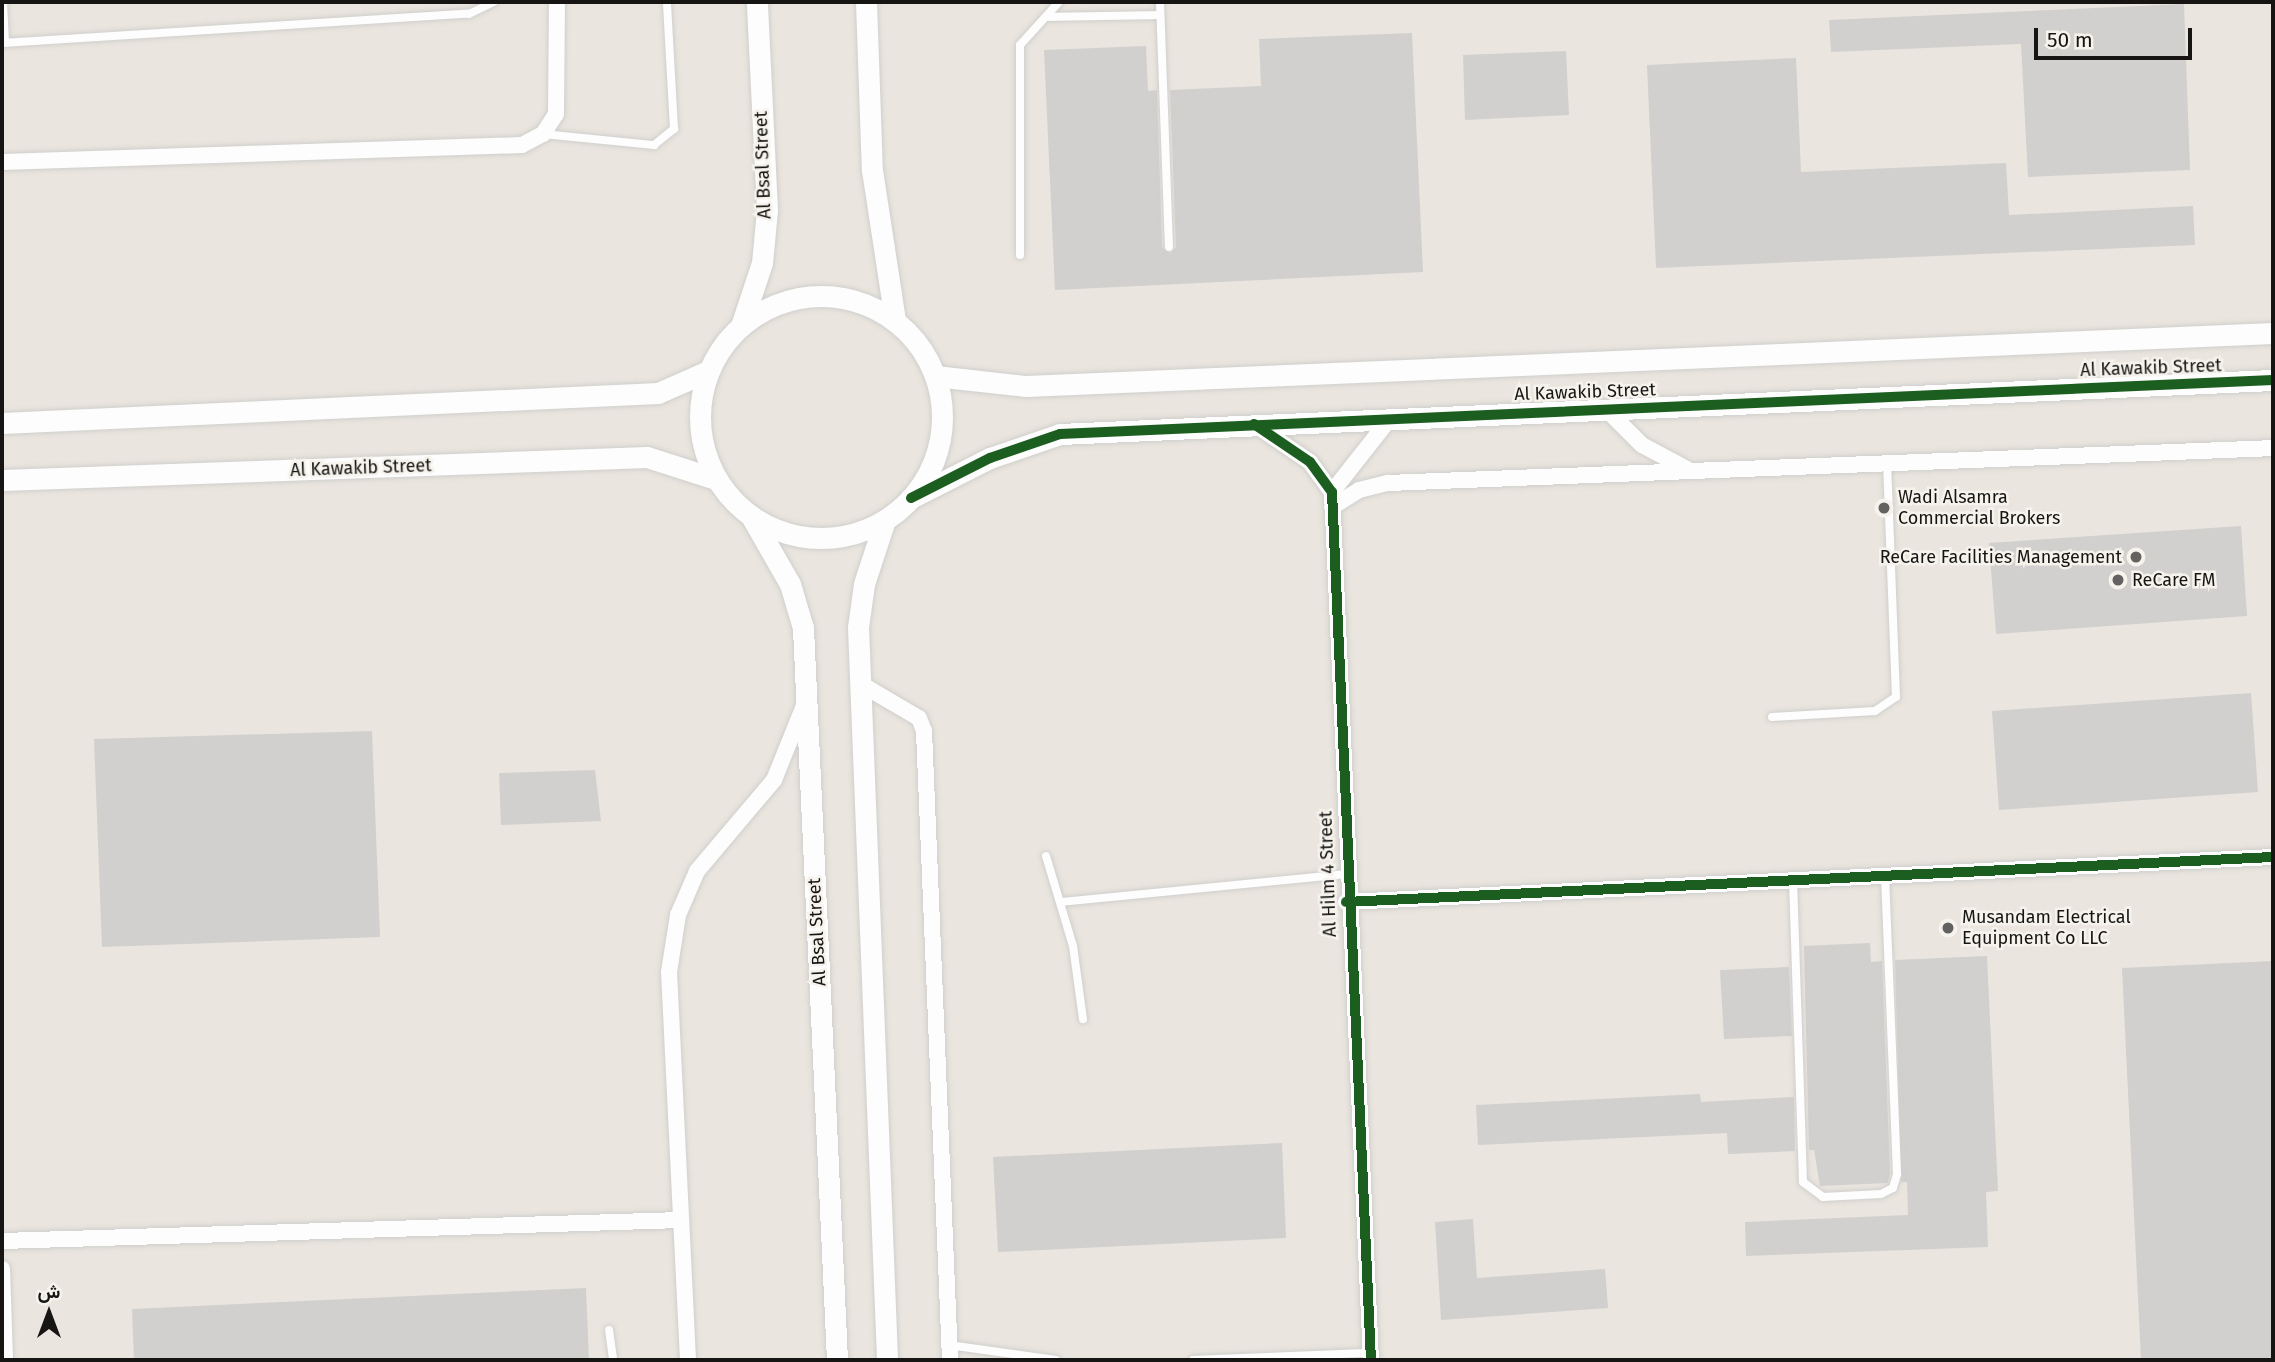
<!DOCTYPE html>
<meta charset="utf-8">
<style>
body{margin:0}
#map{position:relative;width:2275px;height:1362px;overflow:hidden;background:#f4f2ef;font-family:"Fira Sans",Vazirmatn,sans-serif}
div>[style]{position:absolute}
.built>*{inset:0;background:#eae5de}
.building>*{inset:0;background:#d1d0ce}
.roads{filter:drop-shadow(0 0 2px #d0cfcd) drop-shadow(0 0 2px #d0cfcd)}
.service>*{height:8px;margin:-4px;padding:0 4px;transform-origin:4px;border-radius:4px;background:#fdfdfd}
.minor>*{height:16px;margin:-8px;padding:0 8px;transform-origin:8px;border-radius:8px;background:#fdfdfd}
.tertiary>*{height:21px;margin:-10.5px;padding:0 10.5px;transform-origin:10.5px;border-radius:10.5px;background:#fdfdfd}
.tertiary>.ring{margin:-10.5px;padding:0;box-sizing:content-box;background:none;border:21px solid #fdfdfd;border-radius:50%}
.cycleway>*{height:10px;margin:-5px;padding:0 5px;transform-origin:5px;border-radius:5px;background:#1b5e20}
.dots>*{width:19px;height:19px;translate:-50% -50%;box-sizing:border-box;border:4px solid #f6f3ed;border-radius:50%}
span{translate:-50% -50%;white-space:nowrap;text-align:center;line-height:1.15;-webkit-text-stroke:5px #f6f3ed;paint-order:stroke}
.street-label{font-size:18px;color:#161513}
.poi-label{font-size:18px;color:#161513}
.left{translate:0 -50%;text-align:left}
.right{translate:-100% -50%;text-align:right}
.frame{position:absolute;inset:0;border:4px solid #161513;pointer-events:none}
.north{position:absolute;left:14px;top:1278px;width:70px;height:70px;-webkit-text-stroke:5px #f6f3ed;paint-order:stroke;rotate:0deg;font-size:19px;font-weight:700;line-height:28px;text-align:center;color:#161513}
.north::after{content:'';display:block;margin:auto;width:24px;height:32px;background:#161513;clip-path:polygon(50% 0,100% 100%,50% 72%,0 100%)}
.scale{position:absolute;left:2034px;top:28px;width:158px;height:32px;box-sizing:border-box;border:4px solid #161513;border-top:0;padding-left:9px;font-size:21px;line-height:24px;white-space:nowrap;color:#161513;-webkit-text-stroke:5px #f6f3ed;paint-order:stroke}
</style>
<div id="map">
<div class="built">
<i style="clip-path:polygon(2px 2px,2273px 2px,2273px 1360px,2px 1360px)"></i>
</div>
<div class="building">
<i style="clip-path:polygon(2184px 4px,2190px 170px,2028px 177px,2021px 44px,1831px 52px,1829px 20px)"></i>
<i style="clip-path:polygon(1412px 33px,1423px 272px,1055px 290px,1044px 50px,1146px 46px,1148px 91px,1157px 90px,1162px 247px,1170px 253px,1176px 247px,1170px 90px,1261px 86px,1259px 39px)"></i>
<i style="clip-path:polygon(1566px 51px,1569px 115px,1465px 120px,1463px 55px)"></i>
<i style="clip-path:polygon(1796px 58px,1801px 172px,2006px 163px,2009px 215px,2193px 206px,2195px 245px,1656px 268px,1647px 65px)"></i>
<i style="clip-path:polygon(2241px 526px,2247px 616px,1996px 634px,1989px 543px)"></i>
<i style="clip-path:polygon(2251px 693px,2258px 792px,1999px 810px,1992px 711px)"></i>
<i style="clip-path:polygon(372px 731px,380px 937px,102px 947px,94px 739px)"></i>
<i style="clip-path:polygon(595px 770px,601px 821px,501px 825px,499px 773px)"></i>
<i style="clip-path:polygon(1870px 943px,1871px 962px,1882px 961px,1890px 1173px,1888px 1183px,1820px 1186px,1814px 1150px,1809px 1150px,1804px 946px)"></i>
<i style="clip-path:polygon(1987px 956px,1998px 1191px,1986px 1192px,1988px 1247px,1746px 1256px,1745px 1222px,1908px 1215px,1907px 1182px,1901px 1182px,1895px 960px)"></i>
<i style="clip-path:polygon(2273px 961px,2273px 1360px,2141px 1360px,2122px 968px)"></i>
<i style="clip-path:polygon(1789px 967px,1792px 1036px,1724px 1039px,1720px 970px)"></i>
<i style="clip-path:polygon(1700px 1094px,1701px 1102px,1794px 1097px,1795px 1151px,1728px 1154px,1727px 1133px,1478px 1145px,1476px 1105px)"></i>
<i style="clip-path:polygon(1282px 1143px,1286px 1238px,998px 1252px,993px 1157px)"></i>
<i style="clip-path:polygon(1473px 1219px,1477px 1278px,1605px 1269px,1608px 1308px,1441px 1320px,1435px 1222px)"></i>
<i style="clip-path:polygon(586px 1288px,589px 1360px,134px 1360px,132px 1309px)"></i>
</div>
<div class="roads">
<div class="service">
<i style="left:3px;top:2px;width:41px;rotate:87.2deg"></i>
<i style="left:1160px;top:2px;width:245px;rotate:87.9deg"></i>
<i style="left:1046px;top:17px;width:113px;rotate:-1deg"></i>
<i style="left:2px;top:43px;width:468px;rotate:-3.6deg"></i>
<i style="left:469px;top:14px;width:28px;rotate:-26deg"></i>
<i style="left:543px;top:134px;width:112px;rotate:5.7deg"></i>
<i style="left:654px;top:145px;width:26px;rotate:-39deg"></i>
<i style="left:674px;top:129px;width:127px;rotate:-93.2deg"></i>
<i style="left:1020px;top:255px;width:210px;rotate:-90deg"></i>
<i style="left:1020px;top:45px;width:58px;rotate:-47.8deg"></i>
<i style="left:1772px;top:717px;width:103px;rotate:-3.3deg"></i>
<i style="left:1875px;top:711px;width:25px;rotate:-34deg"></i>
<i style="left:1896px;top:697px;width:234px;rotate:-92.2deg"></i>
<i style="left:1046px;top:856px;width:94px;rotate:73.3deg"></i>
<i style="left:1073px;top:946px;width:74px;rotate:82.2deg"></i>
<i style="left:1793px;top:880px;width:302px;rotate:88.1deg"></i>
<i style="left:1803px;top:1182px;width:25px;rotate:37deg"></i>
<i style="left:1823px;top:1197px;width:58px;rotate:-3deg"></i>
<i style="left:1881px;top:1194px;width:13px;rotate:-27deg"></i>
<i style="left:1893px;top:1188px;width:15px;rotate:-74deg"></i>
<i style="left:1897px;top:1174px;width:298px;rotate:-92.3deg"></i>
<i style="left:1061px;top:902px;width:286px;rotate:-5.6deg"></i>
<i style="left:609px;top:1330px;width:30px;rotate:82deg"></i>
<i style="left:949px;top:1345px;width:108px;rotate:8deg"></i>
<i style="left:1193px;top:1360px;width:178px;rotate:-2.3deg"></i>
</div>
<div class="minor">
<i style="left:2px;top:162px;width:520px;rotate:-1.87deg"></i>
<i style="left:522px;top:145px;width:24px;rotate:-28deg"></i>
<i style="left:543px;top:134px;width:24px;rotate:-57deg"></i>
<i style="left:556px;top:114px;width:112px;rotate:-89.5deg"></i>
<i style="left:1606px;top:409px;width:51px;rotate:45deg"></i>
<i style="left:1642px;top:445px;width:51px;rotate:28.1deg"></i>
<i style="left:1254px;top:424px;width:68px;rotate:34.2deg"></i>
<i style="left:1310px;top:462px;width:37px;rotate:54deg"></i>
<i style="left:1332px;top:492px;width:869px;rotate:87.43deg"></i>
<i style="left:1332px;top:492px;width:95px;rotate:-51.8deg"></i>
<i style="left:1332px;top:507px;width:32px;rotate:-32deg"></i>
<i style="left:1359px;top:490px;width:30px;rotate:-14deg"></i>
<i style="left:1388px;top:483px;width:886px;rotate:-2.26deg"></i>
<i style="left:859px;top:683px;width:69px;rotate:30.3deg"></i>
<i style="left:919px;top:718px;width:14px;rotate:69deg"></i>
<i style="left:924px;top:731px;width:630px;rotate:87.63deg"></i>
<i style="left:1346px;top:902px;width:928px;rotate:-2.78deg"></i>
<i style="left:2px;top:1241px;width:679px;rotate:-1.77deg"></i>
<i style="left:2px;top:1269px;width:91px;rotate:88.1deg"></i>
<i style="left:688px;top:1360px;width:388px;rotate:-92.8deg"></i>
<i style="left:669px;top:972px;width:58px;rotate:-81deg"></i>
<i style="left:678px;top:915px;width:48px;rotate:-66.6deg"></i>
<i style="left:697px;top:871px;width:119px;rotate:-49.8deg"></i>
<i style="left:774px;top:780px;width:78px;rotate:-68.1deg"></i>
</div>
<div class="tertiary">
<i style="left:866px;top:2px;width:168px;rotate:88deg"></i>
<i style="left:872px;top:170px;width:153px;rotate:81.3deg"></i>
<i class="ring" style="left:700px;top:296px;width:221px;height:221px"></i>
<i style="left:741px;top:326px;width:66px;rotate:-71.6deg"></i>
<i style="left:762px;top:263px;width:53px;rotate:-84.6deg"></i>
<i style="left:767px;top:210px;width:208px;rotate:-92.8deg"></i>
<i style="left:935px;top:376px;width:92px;rotate:6.3deg"></i>
<i style="left:1026px;top:386px;width:1248px;rotate:-2.43deg"></i>
<i style="left:2px;top:423px;width:657px;rotate:-2.62deg"></i>
<i style="left:658px;top:393px;width:55px;rotate:-23.7deg"></i>
<i style="left:2px;top:480px;width:645px;rotate:-2.04deg"></i>
<i style="left:647px;top:457px;width:72px;rotate:17.7deg"></i>
<i style="left:911px;top:498px;width:89px;rotate:-26.9deg"></i>
<i style="left:990px;top:458px;width:74px;rotate:-18.9deg"></i>
<i style="left:1060px;top:434px;width:1214px;rotate:-2.55deg"></i>
<i style="left:751px;top:516px;width:78px;rotate:60.2deg"></i>
<i style="left:790px;top:584px;width:46px;rotate:73.5deg"></i>
<i style="left:803px;top:628px;width:733px;rotate:87.34deg"></i>
<i style="left:885px;top:520px;width:67px;rotate:108.2deg"></i>
<i style="left:864px;top:584px;width:43px;rotate:97.9deg"></i>
<i style="left:858px;top:627px;width:734px;rotate:87.73deg"></i>
</div>
</div>
<div class="cycleway">
<i style="left:1254px;top:424px;width:68px;rotate:34.2deg"></i>
<i style="left:1310px;top:462px;width:37px;rotate:54deg"></i>
<i style="left:1332px;top:492px;width:869px;rotate:87.43deg"></i>
<i style="left:911px;top:498px;width:89px;rotate:-26.9deg"></i>
<i style="left:990px;top:458px;width:74px;rotate:-18.9deg"></i>
<i style="left:1060px;top:434px;width:1214px;rotate:-2.55deg"></i>
<i style="left:1346px;top:902px;width:928px;rotate:-2.78deg"></i>
</div>
<div class="dots">
<i style="left:1884px;top:508px;background:#646260"></i>
<i style="left:2136px;top:557px;background:#646260"></i>
<i style="left:2118px;top:580px;background:#646260"></i>
<i style="left:1948px;top:928px;background:#646260"></i>
</div>
<div class="street-label">
<span style="left:763px;top:165px;rotate:-92deg">Al Bsal Street</span>
<span style="left:2151px;top:368px;rotate:-2deg">Al Kawakib Street</span>
<span style="left:1585px;top:392px;rotate:-2deg">Al Kawakib Street</span>
<span style="left:361px;top:468px;rotate:-2deg">Al Kawakib Street</span>
<span style="left:1328px;top:874px;rotate:-92deg">Al Hilm 4 Street</span>
<span style="left:817px;top:932px;rotate:-93deg">Al Bsal Street</span>
</div>
<div class="poi-label">
<span class="left" style="left:1898px;top:508px">Wadi Alsamra<br>Commercial Brokers</span>
<span class="right" style="left:2122px;top:557px">ReCare Facilities Management</span>
<span class="left" style="left:2132px;top:580px">ReCare FM</span>
<span class="left" style="left:1962px;top:928px">Musandam Electrical<br>Equipment Co LLC</span>
</div>
<div class="frame"></div>
<div class="north">ش</div>
<div class="scale">50 m</div>
</div>
